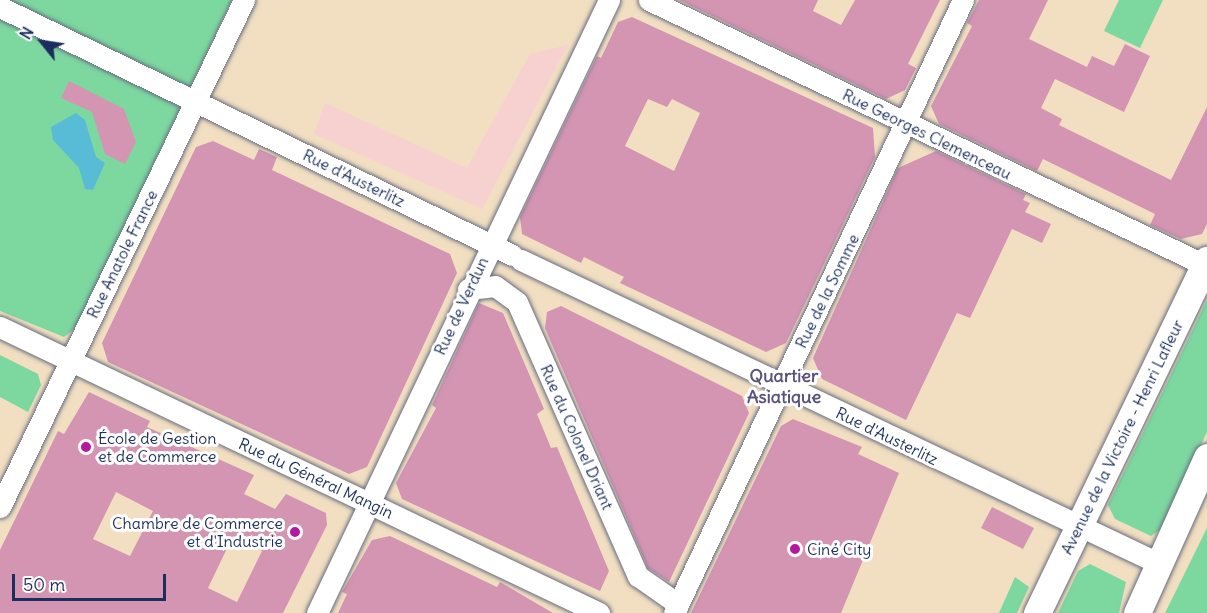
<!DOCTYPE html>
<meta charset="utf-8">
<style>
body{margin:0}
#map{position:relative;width:1207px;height:613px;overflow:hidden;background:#f2dfc1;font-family:Delius,sans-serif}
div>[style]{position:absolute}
.built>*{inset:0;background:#f7d0d0}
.green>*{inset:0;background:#7dd89f}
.water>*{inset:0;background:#59bcd7}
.building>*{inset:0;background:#d495b3}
.roads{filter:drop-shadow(0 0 2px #666d81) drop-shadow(0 0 2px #666d81)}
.minor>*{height:21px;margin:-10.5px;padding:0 10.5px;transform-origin:10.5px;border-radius:10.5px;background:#fff}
.major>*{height:27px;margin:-13.5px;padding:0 13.5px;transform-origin:13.5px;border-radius:13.5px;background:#fff}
.dots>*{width:16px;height:16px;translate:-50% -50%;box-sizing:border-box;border:3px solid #fff;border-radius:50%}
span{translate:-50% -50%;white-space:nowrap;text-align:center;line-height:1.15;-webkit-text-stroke:6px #fff;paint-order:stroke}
.street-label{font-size:16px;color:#1b2f5e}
.poi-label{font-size:16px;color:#1b2f5e}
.left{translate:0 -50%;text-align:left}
.right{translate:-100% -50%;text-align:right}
.neighbourhood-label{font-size:18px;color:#5c537c;font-weight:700}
.north{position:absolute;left:12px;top:12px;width:60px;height:60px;-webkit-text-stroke:4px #fff;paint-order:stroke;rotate:300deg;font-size:16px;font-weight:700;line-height:24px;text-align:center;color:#1b2f5e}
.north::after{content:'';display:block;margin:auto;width:21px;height:27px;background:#1b2f5e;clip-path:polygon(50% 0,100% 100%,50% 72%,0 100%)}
.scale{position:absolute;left:12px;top:574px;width:154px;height:27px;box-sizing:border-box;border:3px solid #1b2f5e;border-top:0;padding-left:8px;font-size:18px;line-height:21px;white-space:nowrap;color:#1b2f5e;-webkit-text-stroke:4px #fff;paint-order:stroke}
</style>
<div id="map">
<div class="built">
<i style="clip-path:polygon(568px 45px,482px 209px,314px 134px,325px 103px,467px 168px,530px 54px)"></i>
</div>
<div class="green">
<i style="clip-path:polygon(0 0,232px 0,76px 328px,64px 337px,0 311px)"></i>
<i style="clip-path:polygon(1119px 0,1163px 0,1140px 48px,1104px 31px)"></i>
<i style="clip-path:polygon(1207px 300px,1207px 432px,1161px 529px,1151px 536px,1115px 519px,1108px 505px)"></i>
<i style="clip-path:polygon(0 355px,38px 374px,41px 385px,28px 412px,0 397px)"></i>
<i style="clip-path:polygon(1207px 528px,1207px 613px,1165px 613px)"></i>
<i style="clip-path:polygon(1090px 564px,1126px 582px,1119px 613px,1058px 613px,1078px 571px)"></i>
<i style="clip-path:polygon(1015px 577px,1029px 587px,1017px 613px,999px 613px)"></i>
</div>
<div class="water">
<i style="clip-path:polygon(76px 113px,85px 120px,96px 157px,105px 163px,93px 190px,85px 189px,79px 168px,53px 140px,51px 127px)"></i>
</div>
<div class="building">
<i style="clip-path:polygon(679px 0,818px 0,813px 11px,841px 25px,855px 0,940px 0,908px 64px,916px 68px,905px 90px,886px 99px)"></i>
<i style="clip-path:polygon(979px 0,1048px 0,1029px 39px,1087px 67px,1092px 56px,1114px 66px,1125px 44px,1150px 56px,1124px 112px,1055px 79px,1041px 108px,1062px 119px,1059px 125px,1171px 180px,1207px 107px,1207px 224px,1202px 234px,1181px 239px,1150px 225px,1155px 214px,1043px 159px,1037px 171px,939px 124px,931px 106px,972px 26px,967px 23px)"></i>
<i style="clip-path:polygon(evenodd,632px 17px,873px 128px,875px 157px,836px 239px,786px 343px,766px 352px,620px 283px,624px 277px,584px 257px,581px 263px,522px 234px,520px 217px,597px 56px,601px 58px,618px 22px,632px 17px,648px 99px,667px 107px,672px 99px,700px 113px,674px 171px,625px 146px,648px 99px)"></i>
<i style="clip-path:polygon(69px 81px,124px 109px,136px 142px,125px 164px,105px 154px,92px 112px,61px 98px)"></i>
<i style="clip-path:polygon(213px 141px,254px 160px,259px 149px,277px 157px,272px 170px,450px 254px,457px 273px,367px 467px,349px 474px,108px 362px,102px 343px,196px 147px)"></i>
<i style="clip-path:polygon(936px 151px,1026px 194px,1023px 200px,1030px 203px,1025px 212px,1051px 224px,1042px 243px,1012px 229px,970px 318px,957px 313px,906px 420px,822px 379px,813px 358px,898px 168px)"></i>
<i style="clip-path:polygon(479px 303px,503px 313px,544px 409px,537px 414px,551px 448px,557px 447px,609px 571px,600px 591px,402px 499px,396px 483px,436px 408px,432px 405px)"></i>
<i style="clip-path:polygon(561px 306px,742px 396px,749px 413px,669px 582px,648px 568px,545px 328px,547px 312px)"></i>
<i style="clip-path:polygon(evenodd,89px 392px,150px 421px,147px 427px,254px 475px,244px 494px,275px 509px,286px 494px,326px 513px,327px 525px,283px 613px,0 613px,0 550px,58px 431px,64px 434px,89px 392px,116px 492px,153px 511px,130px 556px,93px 539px,116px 492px,89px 392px,233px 536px,262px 551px,237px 602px,208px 588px,233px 536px)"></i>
<i style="clip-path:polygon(793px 419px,862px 447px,858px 454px,899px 473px,841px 613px,691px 613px,781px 426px)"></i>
<i style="clip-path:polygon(992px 507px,1034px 528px,1023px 549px,981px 528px)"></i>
<i style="clip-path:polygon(390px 536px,497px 587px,500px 582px,553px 613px,338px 613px,347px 594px,342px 592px,372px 540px)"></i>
</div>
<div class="roads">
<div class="minor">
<i style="left:649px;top:0;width:616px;rotate:25.48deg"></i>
<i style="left:0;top:7px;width:569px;rotate:25.84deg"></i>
<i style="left:521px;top:260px;width:705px;rotate:25.44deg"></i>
<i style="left:468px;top:289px;width:27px;rotate:-6deg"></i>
<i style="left:495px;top:286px;width:27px;rotate:36deg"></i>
<i style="left:517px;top:302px;width:300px;rotate:66.2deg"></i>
<i style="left:638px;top:576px;width:49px;rotate:35deg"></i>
<i style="left:0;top:327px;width:664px;rotate:25.52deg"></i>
<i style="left:0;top:507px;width:563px;rotate:-64.3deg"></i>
<i style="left:317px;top:613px;width:679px;rotate:-64.53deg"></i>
<i style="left:674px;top:613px;width:678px;rotate:-64.76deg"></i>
</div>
<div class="major">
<i style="left:1037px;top:613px;width:392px;rotate:-64.3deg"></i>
<i style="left:1137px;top:613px;width:171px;rotate:-65.8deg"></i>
</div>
</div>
<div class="dots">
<i style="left:86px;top:447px;background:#b5179e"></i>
<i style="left:295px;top:532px;background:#b5179e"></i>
<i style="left:795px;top:549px;background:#b5179e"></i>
</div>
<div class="street-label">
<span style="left:927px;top:134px;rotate:26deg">Rue Georges Clemenceau</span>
<span style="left:354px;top:178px;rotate:26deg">Rue d'Austerlitz</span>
<span style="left:122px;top:254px;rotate:-64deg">Rue Anatole France</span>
<span style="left:827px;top:291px;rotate:-64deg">Rue de la Somme</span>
<span style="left:461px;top:306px;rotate:-65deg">Rue de Verdun</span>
<span style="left:887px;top:436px;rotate:26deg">Rue d'Austerlitz</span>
<span style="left:577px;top:437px;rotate:66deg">Rue du Colonel Driant</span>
<span style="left:1122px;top:437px;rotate:-64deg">Avenue de la Victoire - Henri Lafleur</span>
<span style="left:316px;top:478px;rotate:25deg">Rue du Général Mangin</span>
</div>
<div class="poi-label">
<span class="left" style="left:98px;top:447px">École de Gestion<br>et de Commerce</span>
<span class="right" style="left:283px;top:532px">Chambre de Commerce<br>et d'Industrie</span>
<span class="left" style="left:807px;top:549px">Ciné City</span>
</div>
<div class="neighbourhood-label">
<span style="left:784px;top:387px">Quartier<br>Asiatique</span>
</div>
<div class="north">N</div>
<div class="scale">50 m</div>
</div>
